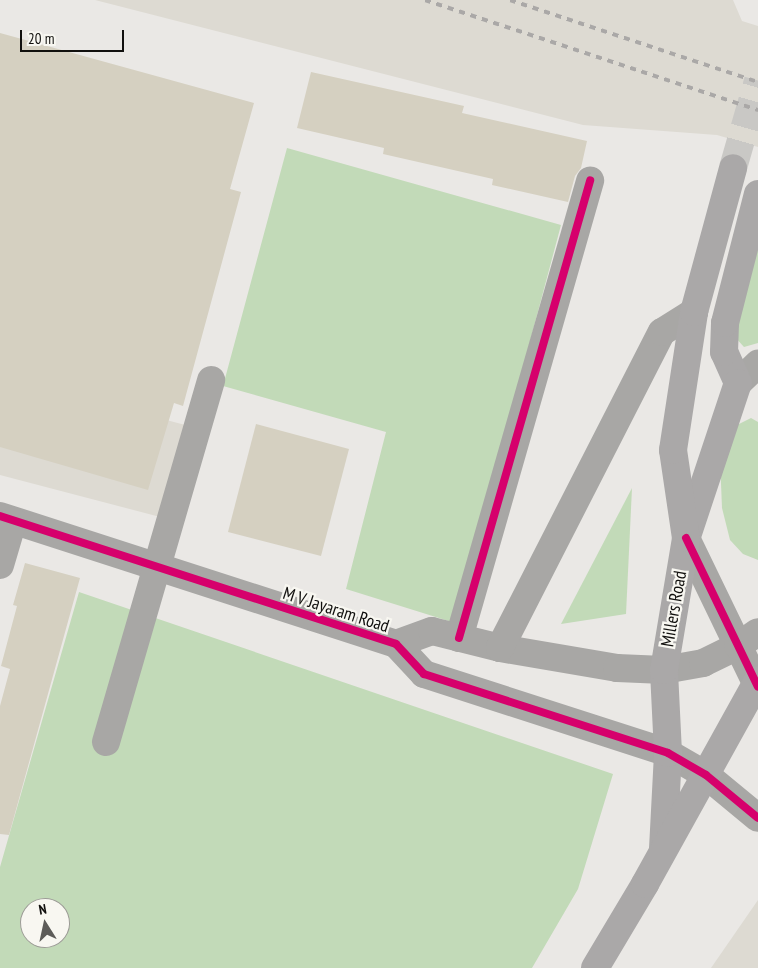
<!DOCTYPE html>
<style>
body{margin:0}
#map{position:relative;width:758px;height:968px;overflow:hidden;background:#eae8e5;font-family:"PT Sans Narrow",sans-serif}
div>[style]{position:absolute}
.built>*{inset:0;background:#dddad2}
.green>*{inset:0;background:#c2dab8}
.building>*{inset:0;background:#d5d0c1}
.major-tunnel>*{height:28px;margin-top:-14px;transform-origin:0;background:repeating-linear-gradient(90deg,#c9c8c5 0 28px,transparent 0 42px)}
.minor>*{height:28px;margin:-14px;padding:0 14px;transform-origin:14px;border-radius:14px;background:#a8a7a5}
.major>*{height:28px;margin:-14px;padding:0 14px;transform-origin:14px;border-radius:14px;background:#aaa8a8}
.rail>*{height:4px;margin-top:-2px;transform-origin:0;background:repeating-linear-gradient(90deg,#aaa8a7 0 6px,transparent 0 12px)}
.cycleway>*{height:8px;margin:-4px;padding:0 4px;transform-origin:4px;border-radius:4px;background:#d6006c}
span{translate:-50% -50%;white-space:nowrap;text-align:center;line-height:1.15;-webkit-text-stroke:4.5px #f8f7f1;paint-order:stroke}
.street-label{font-size:18px;color:#11100e}
.north{position:absolute;left:20px;top:898px;width:50px;height:50px;box-sizing:border-box;background:#f8f7f1;border:1px solid #9c9b96;border-radius:50%;rotate:350deg;font-size:14px;font-weight:700;line-height:20px;text-align:center;color:#11100e}
.north::after{content:'';display:block;margin:auto;width:18px;height:22px;background:#5d5c59;clip-path:polygon(50% 0,100% 100%,50% 72%,0 100%)}
.scale{position:absolute;left:20px;top:30px;width:104px;height:22px;box-sizing:border-box;border:2px solid #11100e;border-top:0;padding-left:6px;font-size:15px;line-height:18px;white-space:nowrap;color:#11100e;-webkit-text-stroke:4px #f8f7f1;paint-order:stroke}
</style>
<div id="map">
<div class="built">
<i style="clip-path:polygon(95px 0,733px 0,742px 21px,758px 26px,758px 147px,717px 135px,583px 125px)"></i>
<i style="clip-path:polygon(0 376px,189px 426px,164px 518px,0 475px)"></i>
<i style="clip-path:polygon(758px 900px,758px 968px,711px 968px)"></i>
</div>
<div class="green">
<i style="clip-path:polygon(287px 148px,561px 225px,455px 623px,346px 589px,386px 432px,223px 386px)"></i>
<i style="clip-path:polygon(758px 248px,758px 343px,744px 347px,734px 336px)"></i>
<i style="clip-path:polygon(751px 418px,758px 422px,758px 560px,743px 554px,730px 540px,722px 508px,720px 459px,735px 426px)"></i>
<i style="clip-path:polygon(632px 488px,626px 614px,561px 624px)"></i>
<i style="clip-path:polygon(evenodd,79px 592px,613px 774px,578px 889px,532px 968px,0 968px,0 867px,79px 592px,30px 908px,60px 908px,60px 938px,30px 938px,30px 908px)"></i>
</div>
<div class="building">
<i style="clip-path:polygon(0 33px,254px 103px,230px 189px,241px 192px,183px 406px,174px 403px,148px 490px,0 447px)"></i>
<i style="clip-path:polygon(311px 72px,464px 106px,462px 113px,587px 141px,581px 168px,575px 176px,568px 202px,492px 185px,493px 179px,383px 154px,384px 148px,297px 128px)"></i>
<i style="clip-path:polygon(256px 424px,349px 449px,321px 556px,228px 532px)"></i>
<i style="clip-path:polygon(25px 563px,80px 578px,9px 835px,0 834px,0 706px,10px 669px,1px 666px,17px 606px,13px 605px)"></i>
</div>
<div class="major-tunnel">
<i style="left:733px;top:168px;width:91px;rotate:-74deg"></i>
</div>
<div class="minor">
<i style="left:738px;top:383px;width:28px;rotate:-44deg"></i>
<i style="left:0;top:516px;width:416px;rotate:17.9deg"></i>
<i style="left:396px;top:644px;width:41px;rotate:47deg"></i>
<i style="left:424px;top:674px;width:256px;rotate:17.9deg"></i>
<i style="left:668px;top:753px;width:44px;rotate:30.1deg"></i>
<i style="left:706px;top:775px;width:67px;rotate:39.6deg"></i>
<i style="left:686px;top:538px;width:165px;rotate:64.2deg"></i>
<i style="left:0;top:565px;width:46px;rotate:-73.5deg"></i>
<i style="left:459px;top:638px;width:476px;rotate:-74deg"></i>
<i style="left:396px;top:644px;width:38px;rotate:-20deg"></i>
<i style="left:432px;top:631px;width:70px;rotate:14deg"></i>
<i style="left:500px;top:648px;width:119px;rotate:9.7deg"></i>
<i style="left:617px;top:668px;width:47px;rotate:2.4deg"></i>
<i style="left:664px;top:670px;width:40px;rotate:-10deg"></i>
<i style="left:703px;top:663px;width:39px;rotate:-26deg"></i>
<i style="left:738px;top:646px;width:24px;rotate:-35deg"></i>
<i style="left:500px;top:648px;width:355px;rotate:-62.9deg"></i>
<i style="left:662px;top:332px;width:38px;rotate:-32deg"></i>
<i style="left:106px;top:742px;width:377px;rotate:-73.8deg"></i>
</div>
<div class="major">
<i style="left:738px;top:383px;width:34px;rotate:-114deg"></i>
<i style="left:724px;top:352px;width:29px;rotate:-88deg"></i>
<i style="left:725px;top:323px;width:133px;rotate:-75.7deg"></i>
<i style="left:688px;top:533px;width:158px;rotate:-71.6deg"></i>
<i style="left:663px;top:849px;width:96px;rotate:-87deg"></i>
<i style="left:668px;top:753px;width:83px;rotate:-92.8deg"></i>
<i style="left:664px;top:670px;width:134px;rotate:-80.5deg"></i>
<i style="left:686px;top:538px;width:89px;rotate:-98.4deg"></i>
<i style="left:673px;top:450px;width:140px;rotate:-81.3deg"></i>
<i style="left:694px;top:312px;width:149px;rotate:-74.8deg"></i>
<i style="left:595px;top:968px;width:98px;rotate:-59.2deg"></i>
<i style="left:645px;top:884px;width:233px;rotate:-61deg"></i>
</div>
<div class="rail">
<i style="left:425px;top:0;width:351px;rotate:18.3deg"></i>
<i style="left:510px;top:0;width:261px;rotate:18.3deg"></i>
</div>
<div class="cycleway">
<i style="left:0;top:516px;width:416px;rotate:17.9deg"></i>
<i style="left:396px;top:644px;width:41px;rotate:47deg"></i>
<i style="left:424px;top:674px;width:256px;rotate:17.9deg"></i>
<i style="left:668px;top:753px;width:44px;rotate:30.1deg"></i>
<i style="left:706px;top:775px;width:67px;rotate:39.6deg"></i>
<i style="left:686px;top:538px;width:165px;rotate:64.2deg"></i>
<i style="left:459px;top:638px;width:476px;rotate:-74deg"></i>
</div>
<div class="street-label">
<span style="left:674px;top:609px;rotate:-80deg">Millers Road</span>
<span style="left:336px;top:610px;rotate:18deg">M V Jayaram Road</span>
</div>
<div class="north">N</div>
<div class="scale">20 m</div>
</div>
